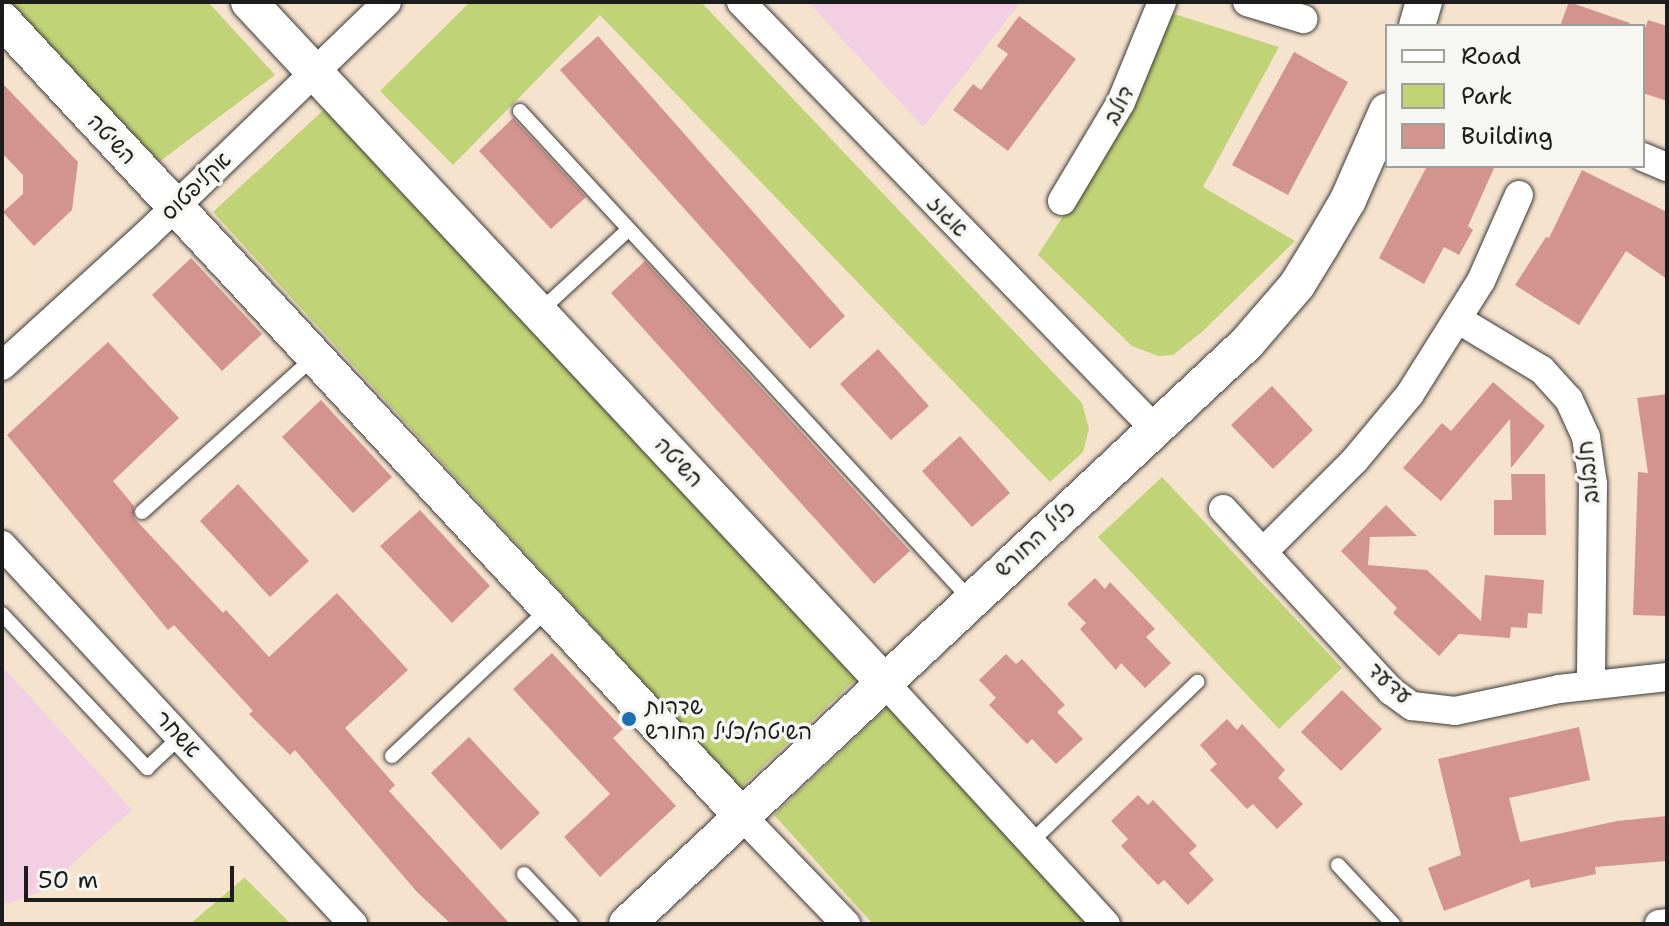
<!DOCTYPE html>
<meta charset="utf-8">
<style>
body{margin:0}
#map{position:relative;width:1669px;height:926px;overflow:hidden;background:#f5e3ce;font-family:"Shantell Sans","Playpen Sans Hebrew",sans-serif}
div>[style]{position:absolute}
.built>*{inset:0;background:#f2cfe2}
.green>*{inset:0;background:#c0d376}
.building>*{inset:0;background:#d3948f}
.roads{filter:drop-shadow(0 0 2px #3d3a37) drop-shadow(0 0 2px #3d3a37)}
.service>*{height:14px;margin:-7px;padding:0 7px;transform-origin:7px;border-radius:7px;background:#fff}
.minor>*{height:28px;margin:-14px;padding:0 14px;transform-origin:14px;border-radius:14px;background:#fff}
.tertiary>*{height:36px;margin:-18px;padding:0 18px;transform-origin:18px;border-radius:18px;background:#fff}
.dots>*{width:22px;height:22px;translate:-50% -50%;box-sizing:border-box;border:4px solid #f6f6f2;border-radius:50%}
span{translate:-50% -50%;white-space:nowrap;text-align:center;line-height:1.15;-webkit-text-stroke:7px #f6f6f2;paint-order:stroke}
.street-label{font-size:22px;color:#1c1c1c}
.poi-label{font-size:22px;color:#1c1c1c}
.left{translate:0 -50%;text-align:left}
.frame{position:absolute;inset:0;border:4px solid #1c1c1c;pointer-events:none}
.legend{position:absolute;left:1385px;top:24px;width:260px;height:144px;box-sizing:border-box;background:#f6f6f2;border:2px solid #9f9f9c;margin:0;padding:10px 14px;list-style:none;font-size:24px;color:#1c1c1c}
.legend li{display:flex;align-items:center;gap:16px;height:40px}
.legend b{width:40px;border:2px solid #9f9f9c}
.scale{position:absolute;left:24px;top:866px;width:210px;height:36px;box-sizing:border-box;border:4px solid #1c1c1c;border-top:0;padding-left:10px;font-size:24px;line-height:28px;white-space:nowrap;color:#1c1c1c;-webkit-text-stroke:6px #f6f6f2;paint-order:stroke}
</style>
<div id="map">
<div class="built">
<i style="clip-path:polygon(808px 2px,1021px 2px,923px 127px)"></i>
<i style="clip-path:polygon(2px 666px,132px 810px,41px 892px,2px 905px)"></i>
</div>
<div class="green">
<i style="clip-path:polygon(10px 2px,208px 2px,275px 75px,159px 162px)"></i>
<i style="clip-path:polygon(470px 2px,701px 2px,1082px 403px,1089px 429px,1083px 452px,1050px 482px,600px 15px,453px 165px,380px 91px)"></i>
<i style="clip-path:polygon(1168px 12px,1279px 47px,1203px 187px,1295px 241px,1203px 331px,1173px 355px,1158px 356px,1132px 346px,1038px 255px,1098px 162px)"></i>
<i style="clip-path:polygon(329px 105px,857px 678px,740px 788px,213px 212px)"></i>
<i style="clip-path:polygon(1162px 477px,1342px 668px,1279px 729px,1098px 537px)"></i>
<i style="clip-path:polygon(893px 702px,1095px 924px,873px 924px,774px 815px)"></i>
<i style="clip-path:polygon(245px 878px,291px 924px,190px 924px,244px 878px)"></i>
</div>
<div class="building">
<i style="clip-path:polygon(1569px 2px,1630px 23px,1629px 26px,1560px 26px)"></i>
<i style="clip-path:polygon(1019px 16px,1076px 59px,1008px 151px,953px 110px,973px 84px,981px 90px,1008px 54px,997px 46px)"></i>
<i style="clip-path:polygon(1648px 20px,1667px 26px,1667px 101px,1643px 93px,1643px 34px)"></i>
<i style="clip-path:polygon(598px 36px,845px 316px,810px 349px,560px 70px)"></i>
<i style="clip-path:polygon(1294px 52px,1348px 82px,1288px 195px,1232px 165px)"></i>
<i style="clip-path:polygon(2px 83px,78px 162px,72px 210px,34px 246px,3px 212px,23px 194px,23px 175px,2px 153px)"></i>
<i style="clip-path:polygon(513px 118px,586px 197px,551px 229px,479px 151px)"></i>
<i style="clip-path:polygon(1427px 166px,1495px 166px,1468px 226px,1473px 230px,1459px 255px,1444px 247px,1424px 284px,1379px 258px)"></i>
<i style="clip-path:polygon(1582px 170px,1667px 212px,1667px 279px,1626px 251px,1579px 325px,1515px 285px,1546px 237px,1549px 238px)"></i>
<i style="clip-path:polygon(191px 258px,262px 334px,222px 371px,152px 295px)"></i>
<i style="clip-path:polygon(645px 261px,910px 551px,874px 584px,611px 293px)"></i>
<i style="clip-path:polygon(108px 342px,179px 418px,113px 481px,134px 506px,134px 518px,223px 613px,226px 610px,269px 657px,337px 593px,408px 670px,345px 728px,395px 785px,389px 791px,510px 924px,451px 924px,417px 892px,295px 750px,290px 755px,249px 714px,253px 711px,174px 625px,168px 630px,7px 435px)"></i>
<i style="clip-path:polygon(878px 349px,929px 406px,891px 440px,840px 384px)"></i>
<i style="clip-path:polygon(1493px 382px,1545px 426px,1511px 468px,1510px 419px,1441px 501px,1403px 468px,1442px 423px,1451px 431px)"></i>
<i style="clip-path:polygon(1272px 386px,1313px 430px,1273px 469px,1231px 425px)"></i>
<i style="clip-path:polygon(1667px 394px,1667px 616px,1633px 615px,1638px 472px,1648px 473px,1637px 398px)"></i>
<i style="clip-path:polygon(321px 400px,392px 477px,353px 513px,282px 437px)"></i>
<i style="clip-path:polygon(960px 436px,1010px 493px,972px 527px,922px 471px)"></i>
<i style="clip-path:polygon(1511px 474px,1545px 474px,1546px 535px,1494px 535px,1494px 500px,1512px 500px)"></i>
<i style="clip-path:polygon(238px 484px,309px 561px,270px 597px,200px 521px)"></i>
<i style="clip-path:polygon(1386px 505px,1417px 536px,1370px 537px,1368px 565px,1427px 570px,1481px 621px,1485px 575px,1544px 580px,1542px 614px,1528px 613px,1527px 628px,1511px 627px,1510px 638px,1459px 634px,1439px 656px,1393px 613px,1397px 608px,1341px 551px)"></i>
<i style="clip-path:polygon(420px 510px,490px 586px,452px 623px,380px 546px)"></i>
<i style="clip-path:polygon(1095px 578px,1105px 589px,1110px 582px,1155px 629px,1146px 637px,1171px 663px,1145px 688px,1121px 663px,1116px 670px,1080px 629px,1086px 623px,1067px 604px)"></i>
<i style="clip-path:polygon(552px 653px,623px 729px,613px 738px,676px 806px,600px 877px,564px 837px,610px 794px,513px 689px)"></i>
<i style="clip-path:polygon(1006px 654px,1016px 664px,1022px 659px,1065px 705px,1057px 712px,1083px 739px,1056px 764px,1032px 739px,1027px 744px,989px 705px,996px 698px,979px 680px)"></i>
<i style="clip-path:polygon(1342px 690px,1382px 729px,1341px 771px,1301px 732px)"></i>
<i style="clip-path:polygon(1227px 719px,1237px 730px,1242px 724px,1285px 770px,1278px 778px,1303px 804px,1277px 829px,1253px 804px,1247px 809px,1210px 770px,1217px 764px,1200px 745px)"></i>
<i style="clip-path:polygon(1579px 727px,1590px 780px,1509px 798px,1520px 842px,1617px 821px,1667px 816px,1667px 861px,1595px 867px,1596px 874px,1531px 888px,1529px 879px,1444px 911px,1428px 868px,1461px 855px,1438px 759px)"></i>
<i style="clip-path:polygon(469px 737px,540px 813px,501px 850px,431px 773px)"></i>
<i style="clip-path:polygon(1138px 795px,1148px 805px,1153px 800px,1197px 846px,1189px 853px,1214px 880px,1188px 905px,1164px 880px,1158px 885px,1121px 846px,1128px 839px,1111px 821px)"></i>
</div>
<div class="roads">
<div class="service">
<i style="left:520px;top:111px;width:664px;rotate:47.32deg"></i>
<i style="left:539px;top:312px;width:122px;rotate:-42.7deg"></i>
<i style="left:142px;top:512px;width:232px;rotate:-42deg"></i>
<i style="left:2px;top:614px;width:212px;rotate:46.7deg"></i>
<i style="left:147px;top:768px;width:45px;rotate:-43.2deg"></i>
<i style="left:392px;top:756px;width:216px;rotate:-43.3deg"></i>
<i style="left:1031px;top:842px;width:231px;rotate:-43.9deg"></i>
<i style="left:1338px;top:865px;width:81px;rotate:47deg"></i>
<i style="left:524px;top:874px;width:69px;rotate:46.8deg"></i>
</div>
<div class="minor">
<i style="left:741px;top:2px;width:595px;rotate:45.89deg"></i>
<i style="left:1247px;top:2px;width:59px;rotate:16.9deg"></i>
<i style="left:1643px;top:157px;width:26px;rotate:23deg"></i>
<i style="left:1062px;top:201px;width:115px;rotate:-59.2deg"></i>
<i style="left:1121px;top:102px;width:108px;rotate:-67.7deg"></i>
<i style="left:1459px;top:320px;width:97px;rotate:31.1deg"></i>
<i style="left:1542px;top:370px;width:40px;rotate:48deg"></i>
<i style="left:1569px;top:400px;width:41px;rotate:65.3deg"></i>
<i style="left:1586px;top:437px;width:48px;rotate:81.5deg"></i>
<i style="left:1593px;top:484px;width:200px;rotate:90.6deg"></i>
<i style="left:2px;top:366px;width:195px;rotate:-42.3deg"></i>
<i style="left:146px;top:235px;width:335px;rotate:-44deg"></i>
<i style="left:1223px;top:509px;width:248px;rotate:47.3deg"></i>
<i style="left:1391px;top:691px;width:26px;rotate:36deg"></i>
<i style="left:1412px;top:706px;width:43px;rotate:6.6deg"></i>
<i style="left:1455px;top:711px;width:106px;rotate:-11.9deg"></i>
<i style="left:1559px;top:689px;width:109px;rotate:-6.3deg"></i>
<i style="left:2px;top:545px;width:517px;rotate:47.2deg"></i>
<i style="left:1263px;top:552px;width:130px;rotate:-45deg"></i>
<i style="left:1355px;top:460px;width:86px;rotate:-50.2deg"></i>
<i style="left:1410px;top:394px;width:133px;rotate:-57.9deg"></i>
<i style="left:1481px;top:281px;width:94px;rotate:-66.2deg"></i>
<i style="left:885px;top:683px;width:327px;rotate:47.5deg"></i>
<i style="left:740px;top:814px;width:153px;rotate:46.1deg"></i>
<i style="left:1659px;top:924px;width:8px;rotate:-7deg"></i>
</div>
<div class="tertiary">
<i style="left:249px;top:2px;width:932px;rotate:46.96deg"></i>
<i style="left:2px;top:20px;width:1084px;rotate:47.09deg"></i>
<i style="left:1417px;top:26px;width:25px;rotate:-74deg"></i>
<i style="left:627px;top:924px;width:850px;rotate:-43.14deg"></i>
<i style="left:1247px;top:343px;width:77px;rotate:-49.2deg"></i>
<i style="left:1297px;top:285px;width:46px;rotate:-58.4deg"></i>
<i style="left:1321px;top:246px;width:53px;rotate:-59.6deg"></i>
<i style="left:1348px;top:200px;width:97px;rotate:-66.3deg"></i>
</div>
</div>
<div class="dots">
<i style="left:629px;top:719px;background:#1f6fb2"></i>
</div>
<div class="street-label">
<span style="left:1119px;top:105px;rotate:-63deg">דולב</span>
<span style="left:112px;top:139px;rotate:47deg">השיטה</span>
<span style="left:196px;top:186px;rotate:-44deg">אקליפטוס</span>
<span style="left:948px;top:216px;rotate:46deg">אגוז</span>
<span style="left:679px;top:462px;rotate:47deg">השיטה</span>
<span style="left:1588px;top:472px;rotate:-96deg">חלבלוב</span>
<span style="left:1035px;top:539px;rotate:-43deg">כליל החורש</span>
<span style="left:1390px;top:683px;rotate:41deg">עדעד</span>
<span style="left:178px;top:734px;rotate:47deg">אשחר</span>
</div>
<div class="poi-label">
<span class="left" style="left:645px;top:719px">שדרות<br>השיטה/כליל החורש</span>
</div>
<div class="frame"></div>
<ul class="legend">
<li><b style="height:10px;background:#fff"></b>Road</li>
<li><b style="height:22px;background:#c0d376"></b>Park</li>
<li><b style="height:22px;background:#d3948f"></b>Building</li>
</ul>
<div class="scale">50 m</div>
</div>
